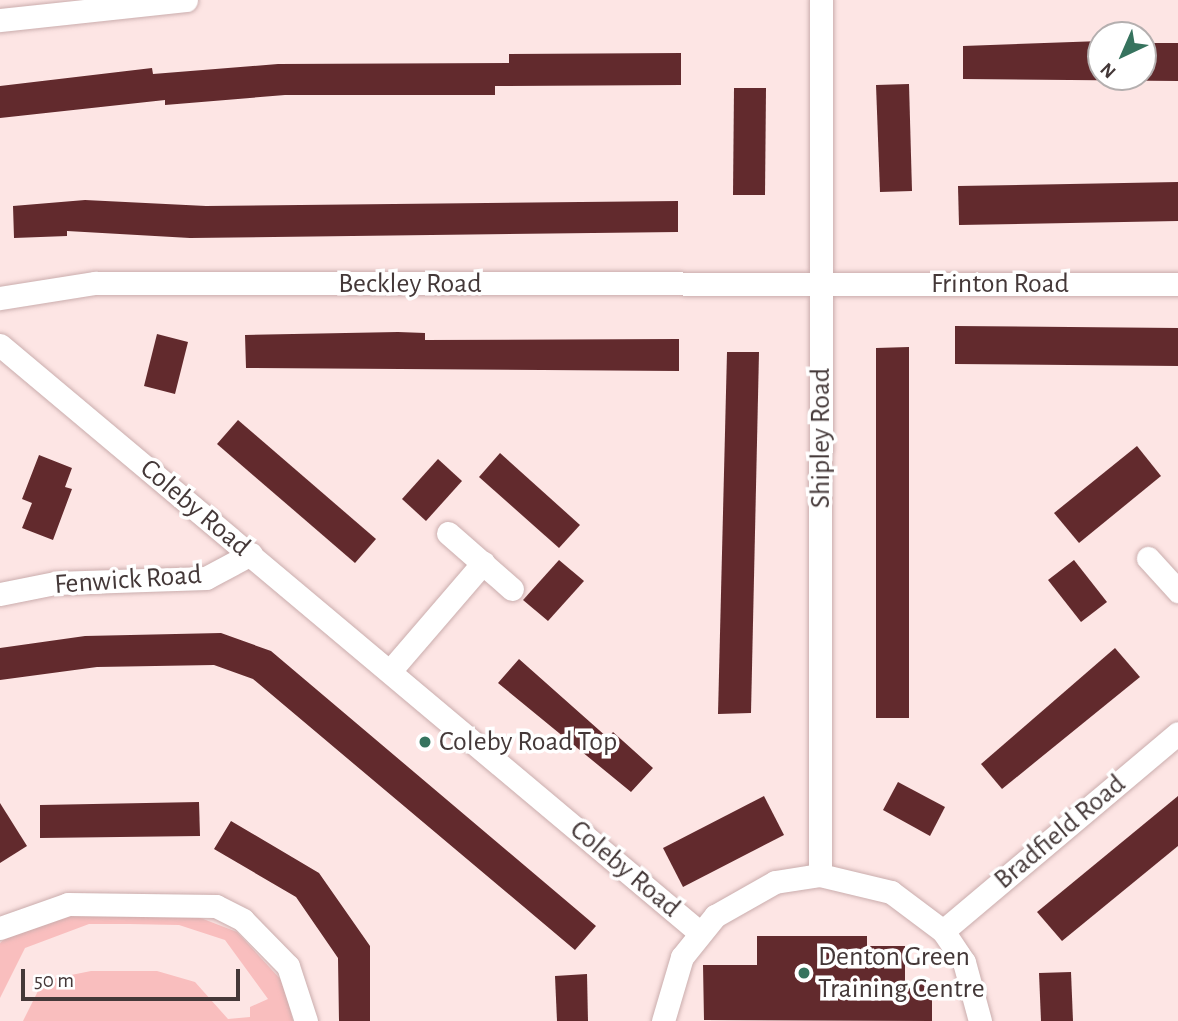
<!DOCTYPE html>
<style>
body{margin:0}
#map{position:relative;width:1178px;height:1021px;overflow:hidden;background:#fde5e4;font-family:"Alegreya Sans",sans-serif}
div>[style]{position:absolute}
.green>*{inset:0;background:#f9bebe}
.building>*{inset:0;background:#622a2d}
.roads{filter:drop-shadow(0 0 2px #caadad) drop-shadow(0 0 2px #caadad)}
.minor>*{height:23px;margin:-11.5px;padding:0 11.5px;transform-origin:11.5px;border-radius:11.5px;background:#fff}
.dots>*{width:19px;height:19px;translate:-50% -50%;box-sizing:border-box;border:4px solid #fff;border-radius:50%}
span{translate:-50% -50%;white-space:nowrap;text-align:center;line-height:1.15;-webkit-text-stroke:7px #fff;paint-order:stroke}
.street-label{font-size:28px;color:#443838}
.poi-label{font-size:28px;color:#443838}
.left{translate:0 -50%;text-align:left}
.north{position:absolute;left:1087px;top:21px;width:70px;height:70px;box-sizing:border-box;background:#fff;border:2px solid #b4afaf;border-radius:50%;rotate:224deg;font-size:19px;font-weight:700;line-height:28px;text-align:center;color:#443838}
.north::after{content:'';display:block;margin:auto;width:24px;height:32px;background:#36735e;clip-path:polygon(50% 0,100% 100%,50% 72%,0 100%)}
.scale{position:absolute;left:21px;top:969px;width:219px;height:32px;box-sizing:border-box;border:4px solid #443838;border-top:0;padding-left:9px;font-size:21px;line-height:24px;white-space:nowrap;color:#443838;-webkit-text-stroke:5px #fff;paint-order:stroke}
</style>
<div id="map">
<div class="green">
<i style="clip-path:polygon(103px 911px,185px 912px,237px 932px,284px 983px,293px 1021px,23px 1021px,39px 989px,56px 978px,91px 971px,157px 971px,195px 982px,228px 1019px,250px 1017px,250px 1007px,268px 999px,225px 940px,179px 925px,129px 924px,89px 924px,25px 948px,0 998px,0 943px,8px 936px,61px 916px)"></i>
</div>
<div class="building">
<i style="clip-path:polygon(1101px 41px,1101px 77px,1143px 77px,1143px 43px,1178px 43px,1178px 81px,963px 79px,963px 46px)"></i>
<i style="clip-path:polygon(681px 53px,681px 85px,495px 86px,495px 95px,285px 95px,165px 105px,165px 100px,0 118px,0 86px,152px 68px,153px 74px,278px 64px,509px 63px,509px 54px)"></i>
<i style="clip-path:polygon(909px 84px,912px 191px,880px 192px,876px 85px)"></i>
<i style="clip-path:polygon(734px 88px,766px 88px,765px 195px,733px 195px)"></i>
<i style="clip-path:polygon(1178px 182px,1178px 221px,959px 225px,958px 186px)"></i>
<i style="clip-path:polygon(85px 200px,206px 206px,678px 201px,678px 232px,190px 238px,67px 231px,67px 236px,14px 238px,13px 206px)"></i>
<i style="clip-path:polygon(955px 326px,1178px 328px,1178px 366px,955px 364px)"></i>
<i style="clip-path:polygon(398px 332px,425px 333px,425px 340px,679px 339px,679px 371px,246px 368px,245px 335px)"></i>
<i style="clip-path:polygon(157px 334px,188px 342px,175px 394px,144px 386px)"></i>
<i style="clip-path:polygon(909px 347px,909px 718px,876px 718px,876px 348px)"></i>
<i style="clip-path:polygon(727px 352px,759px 352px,751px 713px,718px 714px)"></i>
<i style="clip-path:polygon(238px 420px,376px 539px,355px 563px,217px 444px)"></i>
<i style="clip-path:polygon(1137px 446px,1161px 476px,1079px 543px,1054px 513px)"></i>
<i style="clip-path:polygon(500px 453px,580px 525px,559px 548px,479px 477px)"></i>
<i style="clip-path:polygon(39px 455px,72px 468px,65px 487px,72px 489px,53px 540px,22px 528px,32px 503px,22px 499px)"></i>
<i style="clip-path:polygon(438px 459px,462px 481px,426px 521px,402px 499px)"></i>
<i style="clip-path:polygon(559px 560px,584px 581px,548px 621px,523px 600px)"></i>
<i style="clip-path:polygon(1074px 560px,1107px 602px,1081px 622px,1048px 580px)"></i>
<i style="clip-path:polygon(221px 633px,271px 651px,596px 926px,575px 950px,253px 679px,214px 665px,97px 667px,0 680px,0 648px,85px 636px)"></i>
<i style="clip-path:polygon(1115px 648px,1140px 677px,1002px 789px,981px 764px)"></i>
<i style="clip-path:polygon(519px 659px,608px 738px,613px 732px,653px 768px,631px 792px,498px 683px)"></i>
<i style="clip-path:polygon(898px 782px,945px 807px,930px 836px,883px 810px)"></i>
<i style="clip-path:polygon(764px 796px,784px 835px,683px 887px,663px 848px)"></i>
<i style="clip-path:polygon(1178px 796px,1178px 846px,1062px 941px,1037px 912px)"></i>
<i style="clip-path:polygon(199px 802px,200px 836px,40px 838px,40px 805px)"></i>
<i style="clip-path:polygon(0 803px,27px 846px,0 863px)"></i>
<i style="clip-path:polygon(231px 821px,319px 873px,370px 946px,370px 1021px,339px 1021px,338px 958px,296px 897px,214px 849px)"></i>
<i style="clip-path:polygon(757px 936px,867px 936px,867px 946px,905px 946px,905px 982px,932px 982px,932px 1021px,704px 1020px,703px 965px,757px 965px)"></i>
<i style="clip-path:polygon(1071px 972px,1073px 1021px,1041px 1021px,1039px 973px)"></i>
<i style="clip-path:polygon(587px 974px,588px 1021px,557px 1021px,555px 976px)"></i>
</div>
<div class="roads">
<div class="minor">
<i style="left:0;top:20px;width:187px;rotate:-6.1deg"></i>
<i style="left:0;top:298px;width:96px;rotate:-9deg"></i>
<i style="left:95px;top:283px;width:1083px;rotate:0.05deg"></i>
<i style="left:0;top:345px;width:913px;rotate:40.02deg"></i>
<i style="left:448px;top:533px;width:85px;rotate:41.2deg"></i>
<i style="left:1148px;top:558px;width:45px;rotate:47.7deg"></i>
<i style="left:0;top:594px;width:56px;rotate:-11.3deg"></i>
<i style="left:55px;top:583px;width:151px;rotate:-1.9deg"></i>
<i style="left:206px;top:578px;width:51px;rotate:-28.1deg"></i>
<i style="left:390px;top:671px;width:143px;rotate:-49.3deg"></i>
<i style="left:820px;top:875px;width:875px;rotate:-89.93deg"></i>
<i style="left:0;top:928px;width:72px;rotate:-19.4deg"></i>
<i style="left:68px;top:904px;width:148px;rotate:0.8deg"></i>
<i style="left:216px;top:906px;width:30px;rotate:27deg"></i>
<i style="left:243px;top:920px;width:64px;rotate:45.6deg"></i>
<i style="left:288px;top:966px;width:58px;rotate:71.9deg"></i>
<i style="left:943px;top:931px;width:307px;rotate:-40.1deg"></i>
<i style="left:663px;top:1021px;width:67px;rotate:-73.5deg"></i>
<i style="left:682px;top:957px;width:53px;rotate:-51.2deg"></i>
<i style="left:715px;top:916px;width:69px;rotate:-29.5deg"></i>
<i style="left:775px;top:882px;width:46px;rotate:-8.8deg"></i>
<i style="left:820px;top:875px;width:73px;rotate:13.5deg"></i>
<i style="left:891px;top:892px;width:65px;rotate:36.9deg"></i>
<i style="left:943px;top:931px;width:37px;rotate:56deg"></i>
<i style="left:964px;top:962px;width:61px;rotate:74.8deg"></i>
</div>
</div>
<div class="dots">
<i style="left:425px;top:742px;background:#36735e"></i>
<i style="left:804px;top:973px;background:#36735e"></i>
</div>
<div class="street-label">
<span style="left:410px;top:284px">Beckley Road</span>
<span style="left:1000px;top:284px">Frinton Road</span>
<span style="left:821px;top:438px;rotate:-90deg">Shipley Road</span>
<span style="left:195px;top:508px;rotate:40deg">Coleby Road</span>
<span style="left:128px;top:580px;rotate:-4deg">Fenwick Road</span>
<span style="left:1060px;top:832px;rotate:-40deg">Bradfield Road</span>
<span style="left:625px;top:869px;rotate:40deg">Coleby Road</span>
</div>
<div class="poi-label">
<span class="left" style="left:439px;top:742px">Coleby Road Top</span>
<span class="left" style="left:818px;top:973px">Denton Green<br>Training Centre</span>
</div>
<div class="north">N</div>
<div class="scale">50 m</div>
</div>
